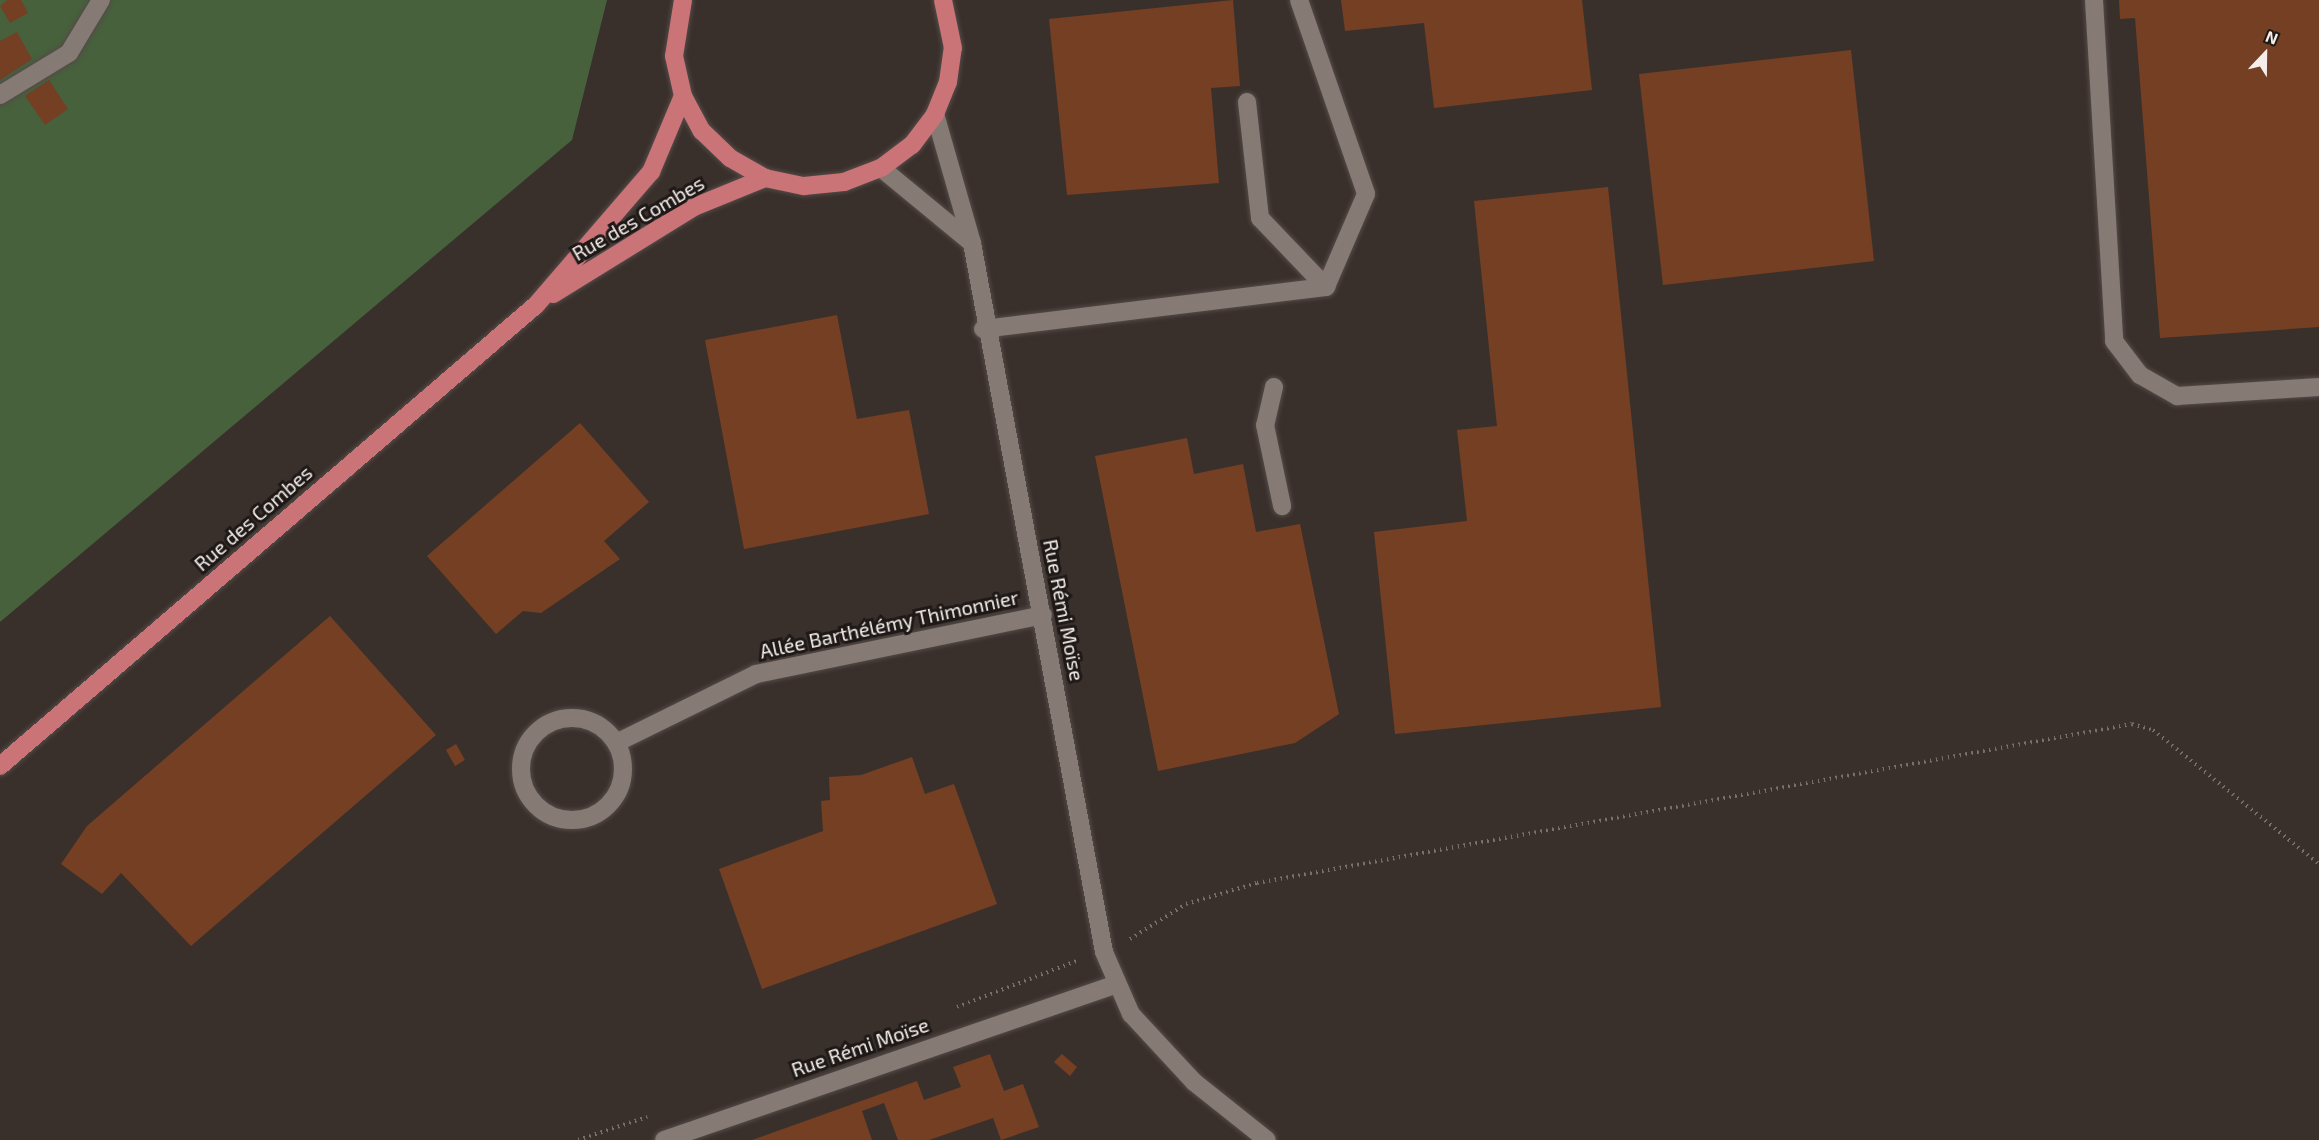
<!DOCTYPE html>
<meta charset="utf-8">
<style>
body{margin:0}
#map{position:relative;width:2319px;height:1140px;overflow:hidden;background:#3a302b;font-family:"Exo 2",sans-serif}
div>[style]{position:absolute}
.green>*{inset:0;background:#47613d}
.building>*{inset:0;background:#753f23}
.path>*{height:4px;margin-top:-2px;transform-origin:0;background:repeating-linear-gradient(90deg,#786f6b 0 1.5px,transparent 0 6px)}
.roads{filter:drop-shadow(0 0 2px #544b48) drop-shadow(0 0 2px #544b48)}
.minor>*{height:18px;margin:-9px;padding:0 9px;transform-origin:9px;border-radius:9px;background:#867a75}
.minor>.ring{margin:-9px;padding:0;box-sizing:content-box;background:none;border:18px solid #867a75;border-radius:50%}
.major>*{height:18px;margin:-9px;padding:0 9px;transform-origin:9px;border-radius:9px;background:#ca7478}
span{translate:-50% -50%;white-space:nowrap;text-align:center;line-height:1.15;-webkit-text-stroke:6px #1e1917;paint-order:stroke}
.street-label{font-size:20px;color:#f5eeeb}
.north{position:absolute;left:2235px;top:24px;width:60px;height:60px;-webkit-text-stroke:4px #1e1917;paint-order:stroke;rotate:22deg;font-size:16px;font-weight:700;line-height:24px;text-align:center;color:#f5eeeb}
.north::after{content:'';display:block;margin:auto;width:21px;height:27px;background:#f5eeeb;clip-path:polygon(50% 0,100% 100%,50% 72%,0 100%)}
</style>
<div id="map">
<div class="green">
<i style="clip-path:polygon(0 0,607px 0,572px 140px,0 622px)"></i>
</div>
<div class="building">
<i style="clip-path:polygon(7px 0,21px 0,28px 13px,10px 23px,0 6px)"></i>
<i style="clip-path:polygon(1233px 0,1240px 86px,1211px 88px,1219px 183px,1067px 195px,1049px 19px)"></i>
<i style="clip-path:polygon(1341px 0,1582px 0,1592px 90px,1434px 108px,1424px 23px,1345px 31px)"></i>
<i style="clip-path:polygon(2119px 0,2319px 0,2319px 327px,2160px 338px,2135px 18px,2120px 19px)"></i>
<i style="clip-path:polygon(17px 32px,32px 59px,0 80px,0 41px)"></i>
<i style="clip-path:polygon(1851px 50px,1874px 261px,1663px 285px,1639px 74px)"></i>
<i style="clip-path:polygon(49px 80px,68px 109px,45px 125px,25px 96px)"></i>
<i style="clip-path:polygon(1608px 187px,1661px 707px,1395px 734px,1374px 532px,1467px 521px,1457px 430px,1497px 426px,1474px 201px)"></i>
<i style="clip-path:polygon(837px 315px,857px 419px,909px 410px,929px 514px,744px 549px,705px 340px)"></i>
<i style="clip-path:polygon(580px 423px,649px 502px,604px 541px,620px 559px,541px 613px,523px 611px,496px 634px,427px 556px)"></i>
<i style="clip-path:polygon(1187px 438px,1194px 474px,1243px 464px,1256px 532px,1300px 524px,1339px 714px,1295px 743px,1158px 771px,1095px 456px)"></i>
<i style="clip-path:polygon(330px 616px,436px 735px,191px 946px,121px 873px,102px 894px,61px 864px,87px 826px)"></i>
<i style="clip-path:polygon(456px 744px,465px 760px,455px 766px,446px 750px)"></i>
<i style="clip-path:polygon(912px 757px,925px 794px,954px 784px,997px 904px,762px 989px,719px 869px,823px 831px,821px 801px,830px 800px,829px 777px,861px 775px)"></i>
<i style="clip-path:polygon(990px 1054px,1004px 1091px,1023px 1084px,1039px 1127px,1001px 1140px,993px 1118px,929px 1140px,898px 1140px,884px 1103px,862px 1111px,872px 1140px,752px 1140px,917px 1081px,924px 1100px,961px 1087px,953px 1067px)"></i>
<i style="clip-path:polygon(1062px 1054px,1077px 1067px,1070px 1076px,1054px 1062px)"></i>
</div>
<div class="path">
<i style="left:1130px;top:939px;width:66px;rotate:-32deg"></i>
<i style="left:1186px;top:904px;width:74px;rotate:-16.5deg"></i>
<i style="left:1257px;top:883px;width:889px;rotate:-10.3deg"></i>
<i style="left:2132px;top:724px;width:22px;rotate:16deg"></i>
<i style="left:2153px;top:730px;width:213px;rotate:38.9deg"></i>
<i style="left:957px;top:1007px;width:131px;rotate:-21.1deg"></i>
<i style="left:578px;top:1140px;width:73px;rotate:-18.4deg"></i>
</div>
<div class="roads">
<div class="minor">
<i style="left:1299px;top:0;width:205px;rotate:70.9deg"></i>
<i style="left:1366px;top:194px;width:101px;rotate:113.3deg"></i>
<i style="left:2094px;top:0;width:342px;rotate:86.6deg"></i>
<i style="left:2114px;top:341px;width:43px;rotate:52.6deg"></i>
<i style="left:2140px;top:375px;width:43px;rotate:29.6deg"></i>
<i style="left:2177px;top:396px;width:142px;rotate:-3.6deg"></i>
<i style="left:0;top:95px;width:81px;rotate:-31.3deg"></i>
<i style="left:69px;top:53px;width:62px;rotate:-58.9deg"></i>
<i style="left:1247px;top:102px;width:117px;rotate:83.6deg"></i>
<i style="left:1260px;top:218px;width:95px;rotate:46.3deg"></i>
<i style="left:935px;top:114px;width:134px;rotate:74deg"></i>
<i style="left:972px;top:243px;width:721px;rotate:79.45deg"></i>
<i style="left:1104px;top:952px;width:68px;rotate:66.5deg"></i>
<i style="left:1131px;top:1014px;width:93px;rotate:47.2deg"></i>
<i style="left:1194px;top:1082px;width:93px;rotate:38.5deg"></i>
<i style="left:881px;top:168px;width:118px;rotate:39.5deg"></i>
<i style="left:983px;top:329px;width:346px;rotate:-7deg"></i>
<i style="left:1274px;top:387px;width:39px;rotate:103deg"></i>
<i style="left:1265px;top:425px;width:83px;rotate:78.1deg"></i>
<i class="ring" style="left:521px;top:718px;width:84px;height:84px"></i>
<i style="left:616px;top:743px;width:156px;rotate:-26.2deg"></i>
<i style="left:756px;top:674px;width:293px;rotate:-11.6deg"></i>
<i style="left:664px;top:1140px;width:479px;rotate:-19deg"></i>
</div>
<div class="major">
<i style="left:683px;top:0;width:57px;rotate:99.1deg"></i>
<i style="left:674px;top:56px;width:41px;rotate:77.3deg"></i>
<i style="left:683px;top:96px;width:40px;rotate:62deg"></i>
<i style="left:702px;top:131px;width:39px;rotate:44deg"></i>
<i style="left:730px;top:158px;width:40px;rotate:29.7deg"></i>
<i style="left:765px;top:178px;width:40px;rotate:12deg"></i>
<i style="left:804px;top:186px;width:40px;rotate:-5.7deg"></i>
<i style="left:844px;top:182px;width:40px;rotate:-21deg"></i>
<i style="left:881px;top:168px;width:39px;rotate:-37deg"></i>
<i style="left:912px;top:145px;width:39px;rotate:-53deg"></i>
<i style="left:935px;top:114px;width:35px;rotate:-68deg"></i>
<i style="left:948px;top:82px;width:34px;rotate:-82deg"></i>
<i style="left:953px;top:48px;width:49px;rotate:-101.8deg"></i>
<i style="left:553px;top:294px;width:166px;rotate:-31.7deg"></i>
<i style="left:694px;top:207px;width:77px;rotate:-22.2deg"></i>
<i style="left:0;top:766px;width:707px;rotate:-40.7deg"></i>
<i style="left:536px;top:305px;width:176px;rotate:-49.2deg"></i>
<i style="left:651px;top:172px;width:82px;rotate:-67.2deg"></i>
</div>
</div>
<div class="street-label">
<span style="left:638px;top:218px;rotate:-30deg">Rue des Combes</span>
<span style="left:253px;top:518px;rotate:-41deg">Rue des Combes</span>
<span style="left:1064px;top:610px;rotate:79deg">Rue Rémi Moïse</span>
<span style="left:889px;top:624px;rotate:-12deg">Allée Barthélémy Thimonnier</span>
<span style="left:860px;top:1047px;rotate:-19deg">Rue Rémi Moïse</span>
</div>
<div class="north">N</div>
</div>
